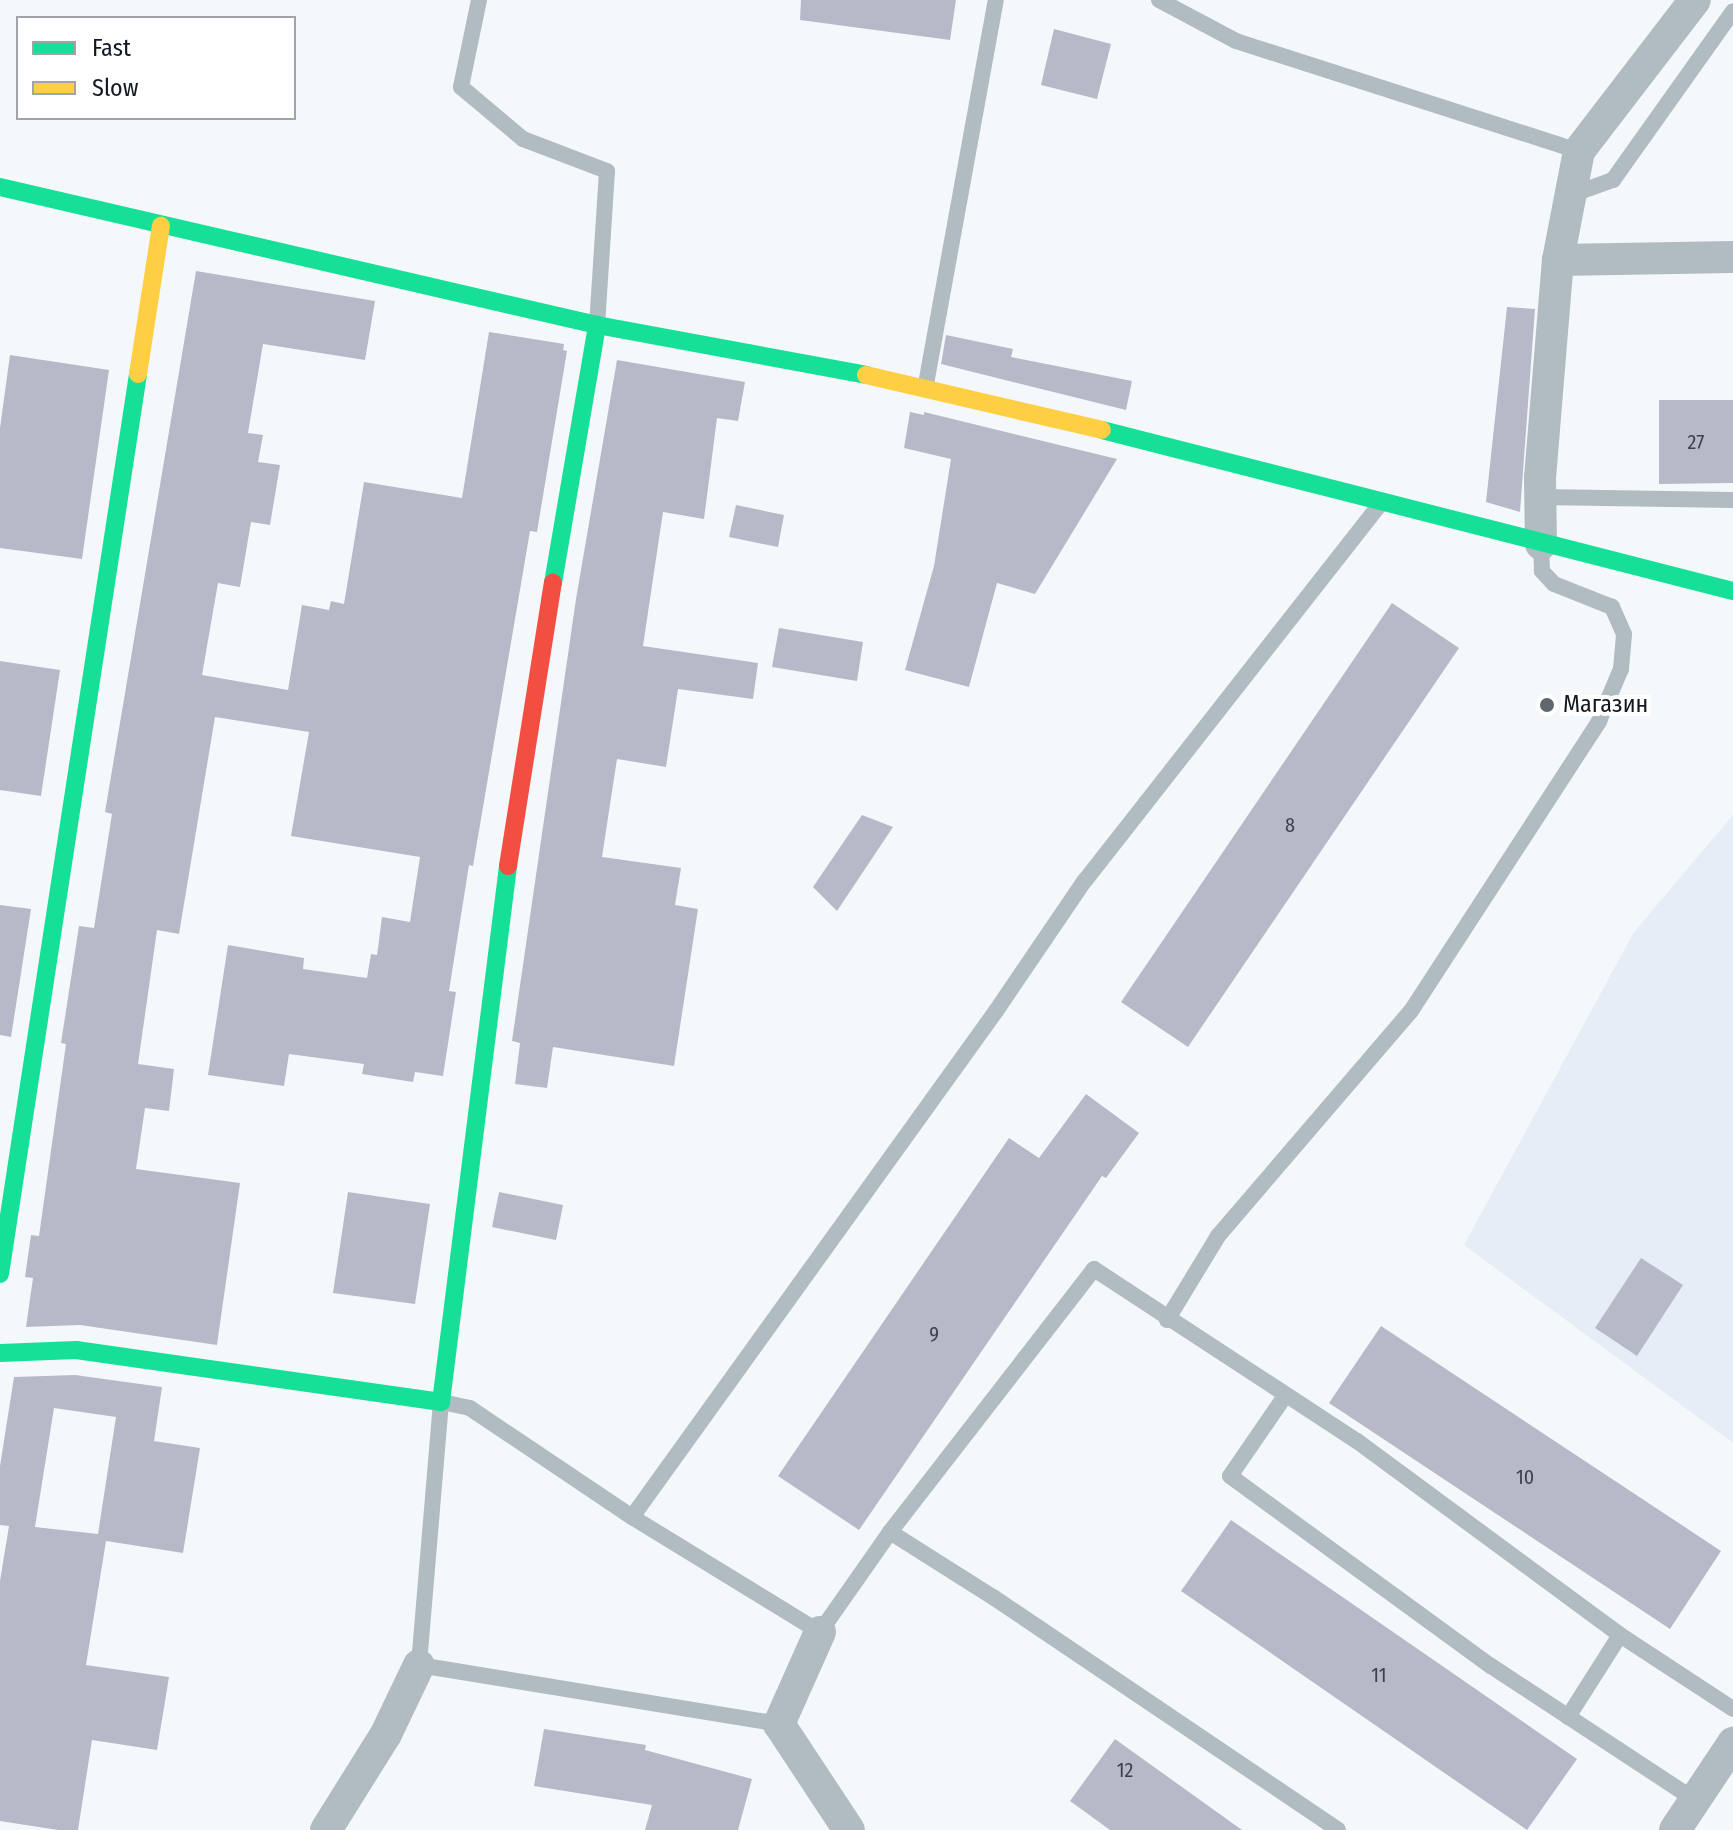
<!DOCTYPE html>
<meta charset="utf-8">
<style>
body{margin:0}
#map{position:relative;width:1733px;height:1830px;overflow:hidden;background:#f5f8fb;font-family:"Fira Sans Condensed",sans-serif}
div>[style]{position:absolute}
.built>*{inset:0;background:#e6edf6}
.building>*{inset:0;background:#b8b9c8}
.lane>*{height:16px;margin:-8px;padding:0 8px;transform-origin:8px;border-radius:8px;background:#b1bcc2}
.street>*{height:32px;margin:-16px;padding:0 16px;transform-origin:16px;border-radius:16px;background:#b1bcc2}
.fast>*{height:18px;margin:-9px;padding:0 9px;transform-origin:9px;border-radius:9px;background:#16e098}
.slow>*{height:18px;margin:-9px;padding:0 9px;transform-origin:9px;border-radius:9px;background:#ffcf43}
.jam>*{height:18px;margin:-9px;padding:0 9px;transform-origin:9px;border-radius:9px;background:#f24e42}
.dots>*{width:22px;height:22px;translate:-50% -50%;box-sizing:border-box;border:4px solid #fff;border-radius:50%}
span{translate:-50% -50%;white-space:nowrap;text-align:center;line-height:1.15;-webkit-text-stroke:8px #fff;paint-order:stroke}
.number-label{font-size:20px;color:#3c414c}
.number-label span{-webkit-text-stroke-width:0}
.poi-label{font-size:24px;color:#121923}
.left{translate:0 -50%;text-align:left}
.legend{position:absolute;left:16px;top:16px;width:280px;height:104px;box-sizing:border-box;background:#fff;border:2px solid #a0a3a7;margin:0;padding:10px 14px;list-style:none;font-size:24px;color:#121923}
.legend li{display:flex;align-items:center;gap:16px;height:40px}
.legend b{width:40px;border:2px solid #a0a3a7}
</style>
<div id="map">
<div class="built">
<i style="clip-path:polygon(1733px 815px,1733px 1443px,1464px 1245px,1634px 932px)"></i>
</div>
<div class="building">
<i style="clip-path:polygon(801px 0,956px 0,950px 40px,800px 20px)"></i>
<i style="clip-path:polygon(1054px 29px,1111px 44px,1097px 99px,1041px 85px)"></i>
<i style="clip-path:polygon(196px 271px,375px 301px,365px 360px,263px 344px,248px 433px,263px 435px,258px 462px,280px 465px,270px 525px,251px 522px,240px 587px,218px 583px,202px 675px,288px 690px,302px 605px,329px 610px,331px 601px,344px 604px,364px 482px,462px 498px,489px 332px,564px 344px,563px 350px,567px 351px,537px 532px,530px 531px,473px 866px,469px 865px,449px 991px,456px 992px,443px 1076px,415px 1072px,413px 1082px,362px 1074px,364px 1064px,289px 1054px,284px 1086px,208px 1075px,228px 945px,304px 958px,303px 969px,367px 978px,371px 954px,377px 955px,382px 917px,410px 922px,420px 857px,291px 836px,309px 732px,215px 717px,179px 934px,157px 930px,138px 1064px,174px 1069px,169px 1111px,145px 1108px,136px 1169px,240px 1183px,217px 1345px,80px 1325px,26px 1327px,33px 1278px,25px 1277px,31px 1235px,39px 1236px,66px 1044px,61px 1043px,79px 926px,94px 928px,112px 814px,105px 812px)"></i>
<i style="clip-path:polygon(1507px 307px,1535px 309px,1520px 512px,1486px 502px)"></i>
<i style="clip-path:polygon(946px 335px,1013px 349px,1011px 357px,1132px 381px,1126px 410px,941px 364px)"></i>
<i style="clip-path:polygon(10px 355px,109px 370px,82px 559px,0 548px,0 428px)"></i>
<i style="clip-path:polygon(617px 360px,745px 382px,738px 421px,717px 418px,704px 519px,663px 512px,643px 646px,758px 663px,753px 699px,678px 689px,666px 767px,617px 759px,602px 857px,681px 868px,675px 905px,698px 909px,674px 1066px,553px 1047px,547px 1088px,515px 1084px,520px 1043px,512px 1041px,576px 599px)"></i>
<i style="clip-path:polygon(1659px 400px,1733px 400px,1733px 483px,1659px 484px)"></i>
<i style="clip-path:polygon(910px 412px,924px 415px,924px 412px,1117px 459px,1035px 594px,997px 583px,969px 687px,905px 670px,934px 566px,951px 459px,904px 448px)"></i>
<i style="clip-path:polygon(736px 505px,784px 515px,778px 547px,729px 537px)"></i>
<i style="clip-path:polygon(1392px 603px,1459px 648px,1188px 1047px,1121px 1002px)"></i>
<i style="clip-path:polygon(779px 628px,863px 642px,857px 681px,772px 667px)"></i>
<i style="clip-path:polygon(0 661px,60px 670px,41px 796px,0 790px)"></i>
<i style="clip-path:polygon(862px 815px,893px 827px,837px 911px,813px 887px)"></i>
<i style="clip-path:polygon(0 905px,31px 909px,11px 1037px,0 1035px)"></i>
<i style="clip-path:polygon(1086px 1094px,1139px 1133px,1106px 1178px,1102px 1176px,859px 1530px,778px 1476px,1009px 1138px,1039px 1158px)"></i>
<i style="clip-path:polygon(348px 1192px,430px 1204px,415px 1304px,333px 1293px)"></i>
<i style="clip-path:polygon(499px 1192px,563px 1205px,556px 1240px,492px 1227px)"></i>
<i style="clip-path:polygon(1641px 1258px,1683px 1285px,1637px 1356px,1595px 1328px)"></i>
<i style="clip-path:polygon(1381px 1326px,1721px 1551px,1670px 1629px,1329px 1403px)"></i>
<i style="clip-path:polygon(evenodd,75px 1375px,162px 1387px,154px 1441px,200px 1448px,183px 1553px,106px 1541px,86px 1665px,169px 1677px,157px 1750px,92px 1740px,78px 1830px,58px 1830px,0 1821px,0 1581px,9px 1526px,0 1525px,0 1466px,14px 1377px,75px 1375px,54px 1408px,116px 1417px,98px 1534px,35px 1527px,54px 1408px)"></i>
<i style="clip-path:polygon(1231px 1520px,1577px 1759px,1527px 1830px,1181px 1591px)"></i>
<i style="clip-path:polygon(544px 1729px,646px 1745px,645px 1750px,752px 1779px,738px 1830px,645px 1830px,652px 1805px,534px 1786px)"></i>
<i style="clip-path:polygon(1115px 1739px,1242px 1830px,1110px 1830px,1070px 1801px)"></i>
</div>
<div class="lane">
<i style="left:479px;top:0;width:89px;rotate:101.7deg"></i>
<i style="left:461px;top:87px;width:81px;rotate:40deg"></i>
<i style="left:523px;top:139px;width:90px;rotate:20.9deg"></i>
<i style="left:607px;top:171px;width:154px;rotate:93.7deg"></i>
<i style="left:1159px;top:0;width:87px;rotate:28deg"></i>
<i style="left:1236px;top:41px;width:360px;rotate:17.8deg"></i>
<i style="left:1571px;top:195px;width:45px;rotate:-19.7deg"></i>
<i style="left:1613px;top:180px;width:207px;rotate:-54.6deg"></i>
<i style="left:926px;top:384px;width:390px;rotate:-79.7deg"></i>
<i style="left:1540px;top:497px;width:193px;rotate:0.9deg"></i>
<i style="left:1381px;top:503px;width:479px;rotate:128.1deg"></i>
<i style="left:1085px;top:880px;width:158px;rotate:124.2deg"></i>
<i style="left:996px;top:1011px;width:623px;rotate:125.73deg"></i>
<i style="left:632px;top:1517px;width:220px;rotate:31.5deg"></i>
<i style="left:820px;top:1632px;width:122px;rotate:-55deg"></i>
<i style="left:890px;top:1532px;width:333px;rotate:-52.2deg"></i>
<i style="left:1094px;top:1269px;width:314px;rotate:33.2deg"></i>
<i style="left:1357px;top:1441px;width:327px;rotate:36.4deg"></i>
<i style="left:1620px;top:1635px;width:135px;rotate:33.2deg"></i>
<i style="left:1167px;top:1320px;width:98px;rotate:-58.7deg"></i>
<i style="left:1218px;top:1236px;width:296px;rotate:-49.4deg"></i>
<i style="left:1411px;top:1011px;width:346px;rotate:-57deg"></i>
<i style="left:1599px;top:721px;width:56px;rotate:-67.1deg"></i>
<i style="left:1621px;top:669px;width:35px;rotate:-85deg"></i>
<i style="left:1624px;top:634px;width:30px;rotate:-114deg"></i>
<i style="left:1612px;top:607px;width:62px;rotate:-158.4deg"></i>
<i style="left:1554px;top:584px;width:18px;rotate:-133deg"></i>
<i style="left:1542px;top:571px;width:25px;rotate:-92deg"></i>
<i style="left:1285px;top:1396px;width:97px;rotate:124.5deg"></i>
<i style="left:1230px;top:1476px;width:323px;rotate:36.1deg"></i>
<i style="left:1491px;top:1666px;width:244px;rotate:33.3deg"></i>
<i style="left:632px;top:1517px;width:195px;rotate:-146.1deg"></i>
<i style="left:470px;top:1408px;width:30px;rotate:-168deg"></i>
<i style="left:441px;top:1402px;width:264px;rotate:94.8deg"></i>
<i style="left:419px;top:1665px;width:365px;rotate:9.3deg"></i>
<i style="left:890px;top:1532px;width:122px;rotate:32.3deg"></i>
<i style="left:993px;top:1597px;width:416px;rotate:34deg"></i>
<i style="left:1568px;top:1717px;width:97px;rotate:-57.6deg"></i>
</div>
<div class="street">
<i style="left:1558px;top:260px;width:175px;rotate:-1deg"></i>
<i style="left:1541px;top:544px;width:66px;rotate:-90.9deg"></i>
<i style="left:1540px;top:478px;width:219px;rotate:-85.3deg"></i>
<i style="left:1558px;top:260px;width:111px;rotate:-79.1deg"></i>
<i style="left:1579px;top:151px;width:190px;rotate:-52.5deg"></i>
<i style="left:820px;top:1632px;width:101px;rotate:114deg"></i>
<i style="left:779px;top:1724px;width:127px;rotate:56.6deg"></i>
<i style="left:326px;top:1830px;width:113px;rotate:-58deg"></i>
<i style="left:386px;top:1734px;width:76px;rotate:-64.4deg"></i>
<i style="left:1675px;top:1830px;width:105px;rotate:-56.3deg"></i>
</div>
<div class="fast">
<i style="left:0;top:187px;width:613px;rotate:13.02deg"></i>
<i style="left:597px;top:325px;width:274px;rotate:10.5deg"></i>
<i style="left:1102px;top:430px;width:651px;rotate:14.31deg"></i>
<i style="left:553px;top:583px;width:262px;rotate:-80.3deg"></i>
<i style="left:0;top:1274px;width:911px;rotate:-81.28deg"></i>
<i style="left:0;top:1353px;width:76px;rotate:-2.3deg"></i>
<i style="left:76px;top:1350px;width:369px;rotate:8.1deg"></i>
<i style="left:441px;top:1402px;width:540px;rotate:-82.87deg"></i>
</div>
<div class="slow">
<i style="left:138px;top:374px;width:150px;rotate:-81.2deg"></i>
<i style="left:866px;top:375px;width:242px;rotate:13.1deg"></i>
</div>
<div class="jam">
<i style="left:508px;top:866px;width:287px;rotate:-81deg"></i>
</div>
<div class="dots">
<i style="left:1547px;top:705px;background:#61676f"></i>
</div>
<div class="number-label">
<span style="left:1696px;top:442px">27</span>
<span style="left:1290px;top:825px">8</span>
<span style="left:934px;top:1334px">9</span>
<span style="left:1525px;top:1477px">10</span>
<span style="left:1379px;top:1675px">11</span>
<span style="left:1125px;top:1770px">12</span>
</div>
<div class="poi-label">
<span class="left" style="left:1563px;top:705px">Магазин</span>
</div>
<ul class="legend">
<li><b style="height:10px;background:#16e098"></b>Fast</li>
<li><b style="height:10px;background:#ffcf43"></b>Slow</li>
</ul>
</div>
